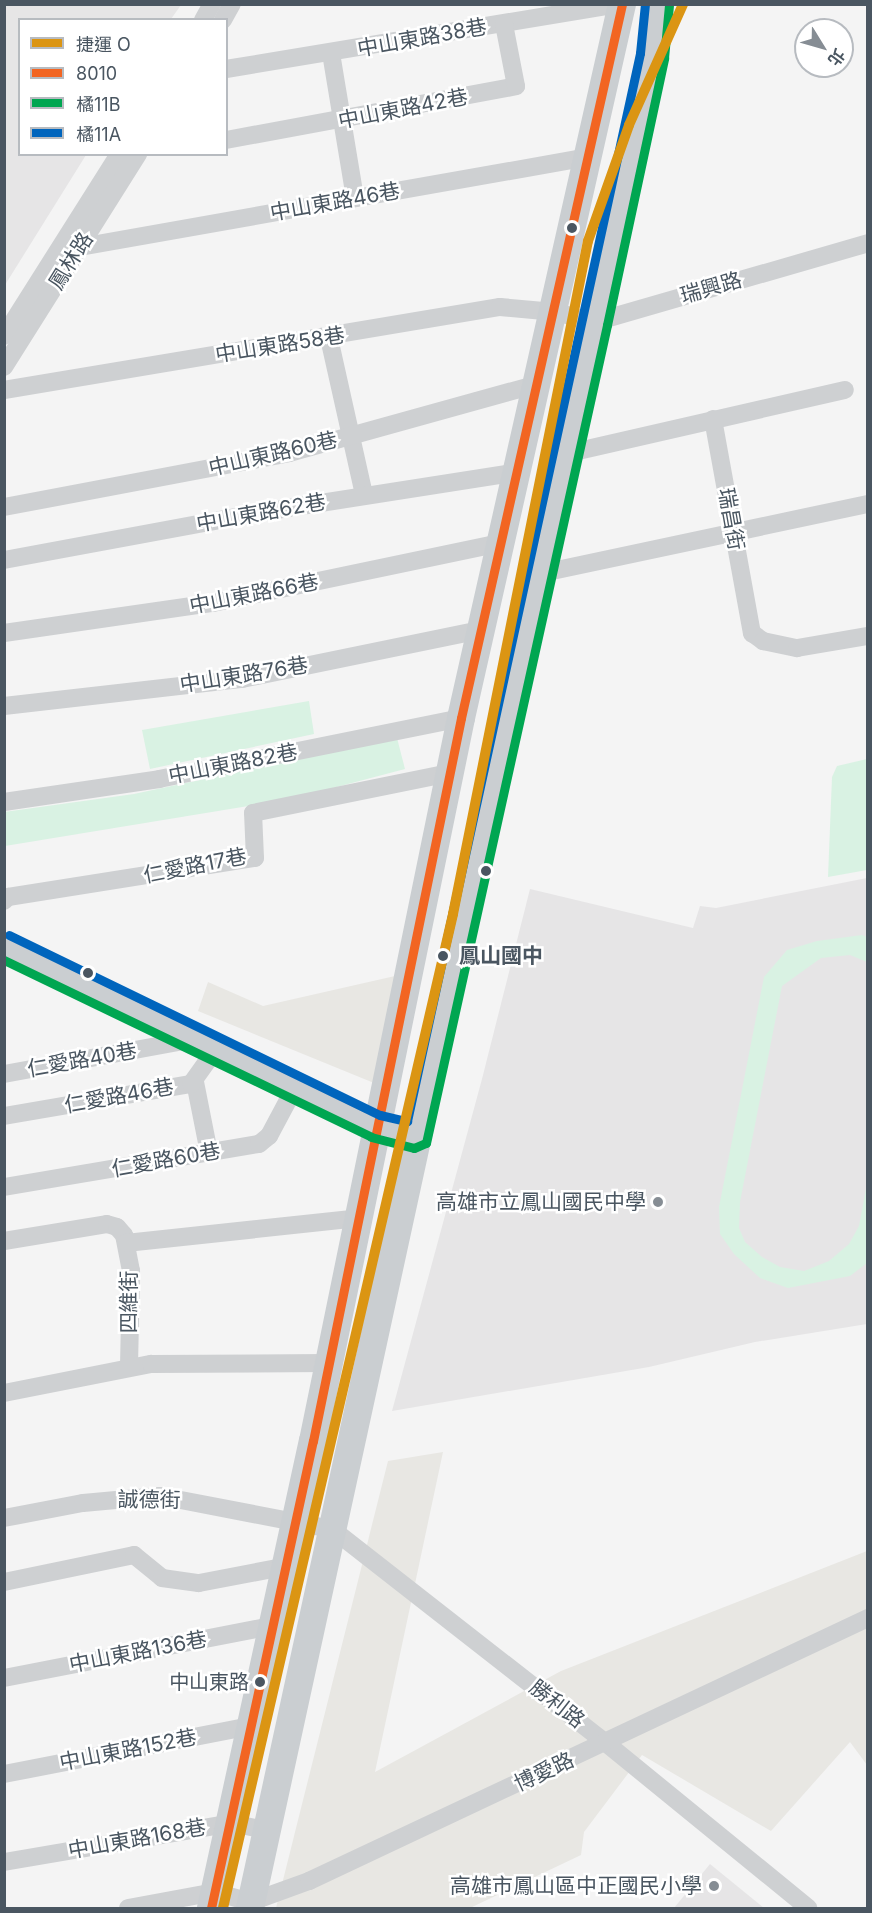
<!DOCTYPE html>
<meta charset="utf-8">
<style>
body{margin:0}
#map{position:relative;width:872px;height:1913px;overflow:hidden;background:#f4f4f4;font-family:Inter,"Noto Sans TC",sans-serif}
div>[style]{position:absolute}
.commercial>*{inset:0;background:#e8e7e3}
.education>*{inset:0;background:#e6e5e6}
.green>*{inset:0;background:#d9f2e3}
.street>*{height:18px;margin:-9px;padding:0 9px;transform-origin:9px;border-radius:9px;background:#ced0d2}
.primary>*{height:28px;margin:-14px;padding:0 14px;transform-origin:14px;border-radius:14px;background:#caced1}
.bus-1>*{height:9px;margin:-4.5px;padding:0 4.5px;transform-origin:4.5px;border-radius:4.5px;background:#f26522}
.bus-2>*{height:9px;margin:-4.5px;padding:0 4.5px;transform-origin:4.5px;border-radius:4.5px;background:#00a651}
.bus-3>*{height:9px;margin:-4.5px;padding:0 4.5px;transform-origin:4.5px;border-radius:4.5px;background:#0065bd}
.metro-1>*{height:10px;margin:-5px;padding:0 5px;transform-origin:5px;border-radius:5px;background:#db9513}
.dots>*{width:16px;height:16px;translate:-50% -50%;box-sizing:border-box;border:3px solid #fff;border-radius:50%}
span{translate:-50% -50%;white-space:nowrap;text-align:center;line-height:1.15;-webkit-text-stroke:5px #fff;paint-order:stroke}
.bus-label{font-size:20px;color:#4a5661}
.right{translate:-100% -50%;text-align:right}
.street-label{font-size:21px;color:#4a5661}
.stop-label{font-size:21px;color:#4a5661;font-weight:700}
.left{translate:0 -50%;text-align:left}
.poi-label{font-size:21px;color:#4a5661}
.frame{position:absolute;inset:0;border:6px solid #4a5661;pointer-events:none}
.legend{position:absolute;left:18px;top:18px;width:210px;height:138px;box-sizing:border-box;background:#fff;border:2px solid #b7bbc0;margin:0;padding:8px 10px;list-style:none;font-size:18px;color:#4a5661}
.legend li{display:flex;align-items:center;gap:12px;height:30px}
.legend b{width:30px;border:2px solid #b7bbc0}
.north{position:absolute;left:794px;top:18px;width:60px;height:60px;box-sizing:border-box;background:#fff;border:2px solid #b7bbc0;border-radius:50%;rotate:127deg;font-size:16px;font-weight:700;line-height:24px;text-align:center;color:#4a5661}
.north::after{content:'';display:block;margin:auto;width:21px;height:27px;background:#868d94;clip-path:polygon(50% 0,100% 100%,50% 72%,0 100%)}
</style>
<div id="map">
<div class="commercial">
<i style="clip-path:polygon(395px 976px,374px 1083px,198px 1011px,208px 982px,263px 1006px)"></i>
<i style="clip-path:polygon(443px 1452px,375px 1772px,561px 1671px,867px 1551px,867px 1765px,850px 1742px,771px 1831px,642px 1755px,584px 1832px,581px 1855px,470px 1908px,276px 1908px,388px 1461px)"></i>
</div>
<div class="education">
<i style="clip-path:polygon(5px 4px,181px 5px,171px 19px,20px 20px,20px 154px,86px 155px,5px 285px)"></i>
<i style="clip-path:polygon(867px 878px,867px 1324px,755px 1342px,649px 1367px,392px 1411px,482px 1079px,530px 889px,693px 928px,700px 906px,716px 908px)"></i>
<i style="clip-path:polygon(710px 1864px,764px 1908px,674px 1908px)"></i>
</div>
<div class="green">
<i style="clip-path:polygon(309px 701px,314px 734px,150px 769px,142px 730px)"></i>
<i style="clip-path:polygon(397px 738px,405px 769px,291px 799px,5px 846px,4px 812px,134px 794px)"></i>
<i style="clip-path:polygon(867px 759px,867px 870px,828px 877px,832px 777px,837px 766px)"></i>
<i style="clip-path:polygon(862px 935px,867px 937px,867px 962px,850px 955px,821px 958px,782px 986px,740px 1202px,739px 1228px,745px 1242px,762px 1257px,780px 1267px,804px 1271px,829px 1261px,849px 1244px,859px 1226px,867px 1183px,867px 1263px,850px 1276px,788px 1288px,760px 1278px,734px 1254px,720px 1234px,719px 1207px,764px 977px,787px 950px,817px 941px)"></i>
</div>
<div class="street">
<i style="left:203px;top:20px;width:18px;rotate:-61deg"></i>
<i style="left:223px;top:20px;width:18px;rotate:-61deg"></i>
<i style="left:331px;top:53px;width:147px;rotate:80.6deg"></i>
<i style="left:226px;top:69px;width:396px;rotate:-9.4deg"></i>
<i style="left:226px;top:140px;width:295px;rotate:-10.5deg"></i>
<i style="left:516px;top:86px;width:63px;rotate:-101deg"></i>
<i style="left:80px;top:247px;width:517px;rotate:-10.03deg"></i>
<i style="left:4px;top:336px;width:215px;rotate:-57.7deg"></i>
<i style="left:329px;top:338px;width:161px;rotate:77.4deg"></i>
<i style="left:4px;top:367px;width:252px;rotate:-57.8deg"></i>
<i style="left:4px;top:390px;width:503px;rotate:-9.5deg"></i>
<i style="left:500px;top:307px;width:55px;rotate:5.2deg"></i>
<i style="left:555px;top:312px;width:41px;rotate:14deg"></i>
<i style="left:595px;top:322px;width:284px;rotate:-16.1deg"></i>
<i style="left:713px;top:419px;width:218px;rotate:79.7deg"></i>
<i style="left:752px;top:633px;width:14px;rotate:36deg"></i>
<i style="left:763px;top:641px;width:35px;rotate:12deg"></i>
<i style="left:797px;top:648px;width:72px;rotate:-9.6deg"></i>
<i style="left:565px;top:454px;width:287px;rotate:-12.9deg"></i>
<i style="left:4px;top:507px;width:290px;rotate:-10.7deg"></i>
<i style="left:289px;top:453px;width:258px;rotate:-15.5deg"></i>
<i style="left:4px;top:560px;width:257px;rotate:-10.5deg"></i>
<i style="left:257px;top:513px;width:264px;rotate:-8.9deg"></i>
<i style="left:538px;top:574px;width:337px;rotate:-12deg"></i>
<i style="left:4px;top:633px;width:211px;rotate:-8.2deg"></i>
<i style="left:213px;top:603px;width:294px;rotate:-11.8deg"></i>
<i style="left:4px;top:706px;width:240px;rotate:-6.5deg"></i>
<i style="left:242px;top:679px;width:244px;rotate:-11.6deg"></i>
<i style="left:4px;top:802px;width:157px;rotate:-8.4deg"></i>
<i style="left:159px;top:779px;width:308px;rotate:-11.4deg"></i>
<i style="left:4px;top:901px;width:6px;rotate:-45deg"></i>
<i style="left:8px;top:897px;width:250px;rotate:-9deg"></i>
<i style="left:255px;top:858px;width:45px;rotate:-92.5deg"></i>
<i style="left:253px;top:813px;width:200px;rotate:-11.5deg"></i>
<i style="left:4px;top:1074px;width:194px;rotate:-10.4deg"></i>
<i style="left:195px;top:1082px;width:72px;rotate:78.8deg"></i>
<i style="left:4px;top:1116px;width:190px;rotate:-9.7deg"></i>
<i style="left:191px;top:1084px;width:43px;rotate:-54.5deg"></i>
<i style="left:4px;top:1187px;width:259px;rotate:-9.6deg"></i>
<i style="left:259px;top:1144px;width:13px;rotate:-39deg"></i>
<i style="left:269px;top:1136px;width:55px;rotate:-62deg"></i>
<i style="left:4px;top:1241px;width:104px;rotate:-9.4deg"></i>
<i style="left:107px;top:1224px;width:10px;rotate:17deg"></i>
<i style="left:117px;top:1227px;width:11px;rotate:49deg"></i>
<i style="left:124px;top:1235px;width:37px;rotate:79deg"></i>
<i style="left:131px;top:1271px;width:96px;rotate:91.2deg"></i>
<i style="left:126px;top:1243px;width:234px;rotate:-6.1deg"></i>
<i style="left:4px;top:1393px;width:150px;rotate:-11.2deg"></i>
<i style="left:151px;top:1364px;width:178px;rotate:-0.3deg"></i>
<i style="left:4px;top:1518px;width:80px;rotate:-10.8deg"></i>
<i style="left:83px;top:1503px;width:77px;rotate:-5.2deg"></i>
<i style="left:160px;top:1496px;width:175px;rotate:10.9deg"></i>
<i style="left:332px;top:1529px;width:348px;rotate:38deg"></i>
<i style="left:606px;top:1743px;width:261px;rotate:39.2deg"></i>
<i style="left:4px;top:1582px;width:133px;rotate:-11.7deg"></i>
<i style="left:134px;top:1555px;width:36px;rotate:39deg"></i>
<i style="left:162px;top:1578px;width:37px;rotate:8deg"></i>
<i style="left:199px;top:1583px;width:86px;rotate:-10.8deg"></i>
<i style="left:4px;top:1678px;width:272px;rotate:-11deg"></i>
<i style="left:4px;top:1774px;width:252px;rotate:-11deg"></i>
<i style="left:4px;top:1862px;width:231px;rotate:-9.7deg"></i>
<i style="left:232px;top:1823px;width:38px;rotate:12deg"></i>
<i style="left:128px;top:1908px;width:88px;rotate:-10.4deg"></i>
<i style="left:215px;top:1892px;width:37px;rotate:16deg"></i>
<i style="left:251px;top:1902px;width:62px;rotate:-19.9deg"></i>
<i style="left:309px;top:1881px;width:618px;rotate:-25.2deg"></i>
</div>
<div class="primary">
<i style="left:4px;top:946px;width:413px;rotate:25.8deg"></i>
<i style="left:376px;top:1126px;width:41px;rotate:14deg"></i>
<i style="left:211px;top:1908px;width:478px;rotate:-77.7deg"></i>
<i style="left:313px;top:1441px;width:738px;rotate:-78.43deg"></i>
<i style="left:461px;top:718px;width:732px;rotate:-77.29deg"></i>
<i style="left:250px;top:1908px;width:1623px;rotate:-77.73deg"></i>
<i style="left:595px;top:322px;width:273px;rotate:-77.9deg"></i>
<i style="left:652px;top:55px;width:51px;rotate:-84.4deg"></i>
</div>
<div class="bus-1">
<i style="left:211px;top:1908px;width:478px;rotate:-77.7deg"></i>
<i style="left:313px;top:1441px;width:738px;rotate:-78.43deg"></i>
<i style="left:461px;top:718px;width:732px;rotate:-77.29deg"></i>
</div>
<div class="bus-2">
<i style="left:4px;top:960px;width:407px;rotate:25.7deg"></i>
<i style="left:371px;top:1137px;width:44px;rotate:14.3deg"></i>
<i style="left:414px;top:1148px;width:13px;rotate:-23deg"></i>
<i style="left:426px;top:1143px;width:838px;rotate:-77.52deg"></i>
<i style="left:607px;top:325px;width:273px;rotate:-77.9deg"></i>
<i style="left:664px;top:58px;width:53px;rotate:-84.6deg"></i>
</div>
<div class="bus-3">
<i style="left:9px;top:935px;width:412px;rotate:25.9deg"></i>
<i style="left:380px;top:1115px;width:28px;rotate:13deg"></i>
<i style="left:407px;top:1121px;width:1093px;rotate:-77.69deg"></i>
<i style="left:640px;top:53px;width:49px;rotate:-84.2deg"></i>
</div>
<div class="metro-1">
<i style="left:223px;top:1908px;width:1020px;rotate:-76.97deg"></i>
<i style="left:453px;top:914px;width:686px;rotate:-78.66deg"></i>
<i style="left:588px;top:241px;width:123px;rotate:-70.5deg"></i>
<i style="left:629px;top:125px;width:133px;rotate:-65.9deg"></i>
</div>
<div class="dots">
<i style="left:572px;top:228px;background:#4a5661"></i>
<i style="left:486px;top:871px;background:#4a5661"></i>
<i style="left:443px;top:956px;background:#4a5661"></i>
<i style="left:88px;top:973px;background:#4a5661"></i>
<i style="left:658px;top:1202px;background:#868d94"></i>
<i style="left:260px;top:1682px;background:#4a5661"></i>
<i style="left:714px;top:1886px;background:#868d94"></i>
</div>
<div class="bus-label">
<span class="right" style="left:249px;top:1682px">中山東路</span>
</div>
<div class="street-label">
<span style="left:422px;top:38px;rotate:-10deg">中山東路38巷</span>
<span style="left:403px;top:109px;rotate:-11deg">中山東路42巷</span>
<span style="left:335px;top:202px;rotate:-10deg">中山東路46巷</span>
<span style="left:71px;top:261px;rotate:-58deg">鳳林路</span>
<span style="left:711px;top:288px;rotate:-16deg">瑞興路</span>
<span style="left:280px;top:345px;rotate:-9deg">中山東路58巷</span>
<span style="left:273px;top:454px;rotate:-13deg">中山東路60巷</span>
<span style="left:261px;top:513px;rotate:-10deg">中山東路62巷</span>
<span style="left:731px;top:519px;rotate:80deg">瑞昌街</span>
<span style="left:254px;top:594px;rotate:-11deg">中山東路66巷</span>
<span style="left:244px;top:675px;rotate:-9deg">中山東路76巷</span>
<span style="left:233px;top:764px;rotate:-11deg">中山東路82巷</span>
<span style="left:195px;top:866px;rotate:-11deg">仁愛路17巷</span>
<span style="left:82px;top:1060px;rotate:-10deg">仁愛路40巷</span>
<span style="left:119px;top:1096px;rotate:-10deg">仁愛路46巷</span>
<span style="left:166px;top:1160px;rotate:-10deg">仁愛路60巷</span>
<span style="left:129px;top:1302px;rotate:-90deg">四維街</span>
<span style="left:149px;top:1500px;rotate:1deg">誠德街</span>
<span style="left:138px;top:1652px;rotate:-11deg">中山東路136巷</span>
<span style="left:557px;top:1704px;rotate:38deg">勝利路</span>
<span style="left:128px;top:1750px;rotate:-11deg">中山東路152巷</span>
<span style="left:544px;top:1772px;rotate:-25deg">博愛路</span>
<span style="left:137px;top:1839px;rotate:-10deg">中山東路168巷</span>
</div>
<div class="stop-label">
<span class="left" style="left:459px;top:956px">鳳山國中</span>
</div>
<div class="poi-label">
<span class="right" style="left:646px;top:1202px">高雄市立鳳山國民中學</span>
<span class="right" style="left:702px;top:1886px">高雄市鳳山區中正國民小學</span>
</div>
<div class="frame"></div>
<ul class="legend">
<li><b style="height:8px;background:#db9513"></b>捷運 O</li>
<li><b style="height:8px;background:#f26522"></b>8010</li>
<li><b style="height:8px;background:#00a651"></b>橘11B</li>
<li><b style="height:8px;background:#0065bd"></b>橘11A</li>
</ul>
<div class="north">北</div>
</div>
